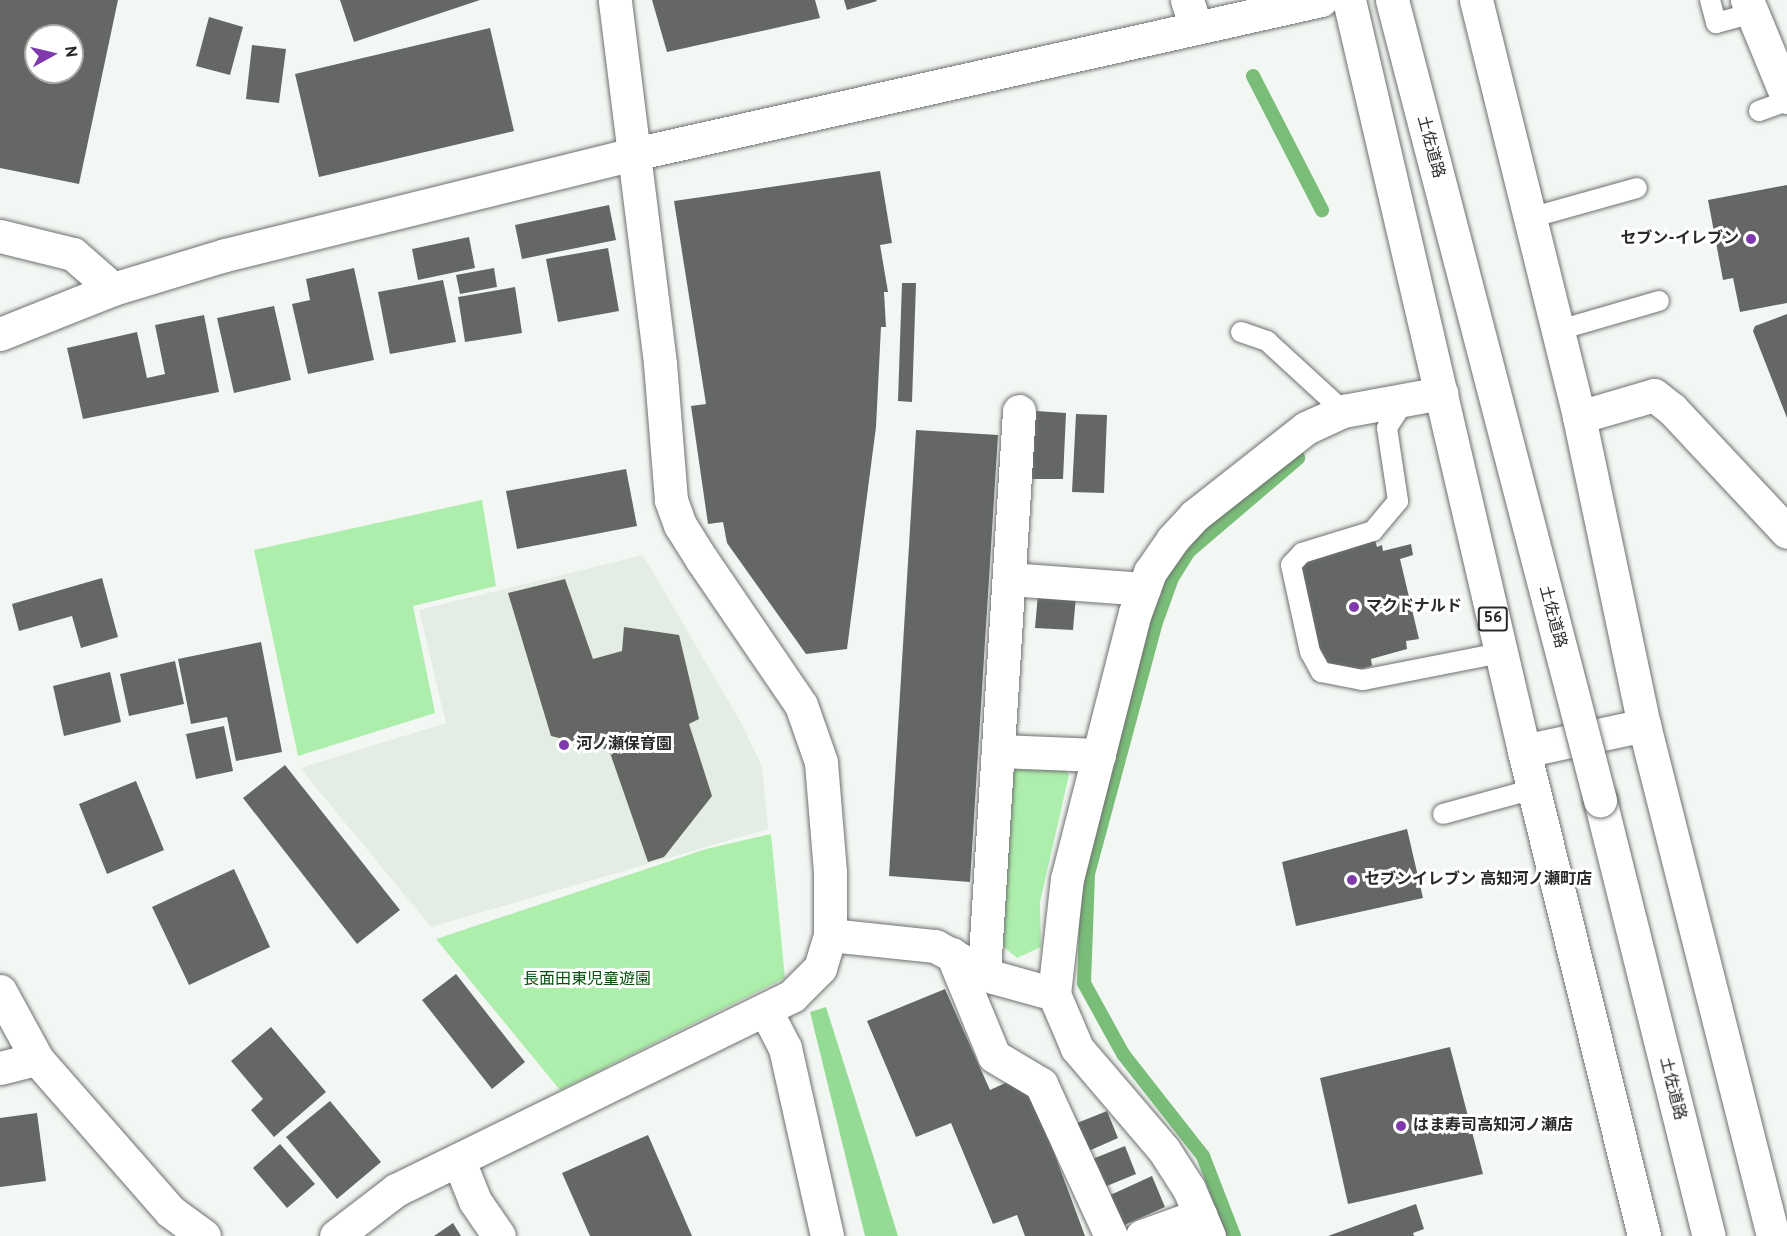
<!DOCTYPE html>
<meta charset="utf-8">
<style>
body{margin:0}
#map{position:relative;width:1787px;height:1236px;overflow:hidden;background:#f3f7f3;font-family:Overpass,"Noto Sans JP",sans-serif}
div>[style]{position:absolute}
.built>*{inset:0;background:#e4ede3}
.green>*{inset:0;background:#adeeac}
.forest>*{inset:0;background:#96db95}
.stream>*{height:14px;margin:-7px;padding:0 7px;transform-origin:7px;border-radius:7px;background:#7abd79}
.building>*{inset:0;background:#646764}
.roads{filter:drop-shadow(0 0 2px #6e716e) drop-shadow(0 0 2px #6e716e)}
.lane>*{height:20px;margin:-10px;padding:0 10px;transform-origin:10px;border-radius:10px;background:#fff}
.street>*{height:33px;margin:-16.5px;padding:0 16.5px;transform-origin:16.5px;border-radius:16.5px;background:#fff}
.secondary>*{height:33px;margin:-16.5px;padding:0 16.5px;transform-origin:16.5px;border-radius:16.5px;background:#fff}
.highway>*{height:33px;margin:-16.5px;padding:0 16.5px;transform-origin:16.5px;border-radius:16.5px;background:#fff}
.bridges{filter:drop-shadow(0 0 2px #6e716e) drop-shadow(0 0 2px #6e716e)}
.highway-bridge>*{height:33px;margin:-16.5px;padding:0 16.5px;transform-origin:16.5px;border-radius:16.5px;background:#fff}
.dots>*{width:16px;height:16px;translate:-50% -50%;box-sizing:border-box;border:3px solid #fff;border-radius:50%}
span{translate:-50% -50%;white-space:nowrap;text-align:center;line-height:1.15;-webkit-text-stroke:6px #fff;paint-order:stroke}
.shield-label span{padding:2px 4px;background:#fff;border:2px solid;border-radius:4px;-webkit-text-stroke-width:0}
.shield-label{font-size:15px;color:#292a29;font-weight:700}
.street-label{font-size:16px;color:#292a29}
.poi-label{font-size:16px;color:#292a29;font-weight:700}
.right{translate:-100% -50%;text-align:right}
.left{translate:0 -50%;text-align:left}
.park-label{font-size:16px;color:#034f0c}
.north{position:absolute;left:24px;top:24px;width:60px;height:60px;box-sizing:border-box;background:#fff;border:2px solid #a9aaa9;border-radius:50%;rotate:82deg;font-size:16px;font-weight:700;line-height:24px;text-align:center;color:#292a29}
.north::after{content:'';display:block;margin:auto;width:21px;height:27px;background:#7d39ad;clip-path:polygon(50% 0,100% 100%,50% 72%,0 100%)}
</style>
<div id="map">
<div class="built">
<i style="clip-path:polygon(643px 555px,740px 721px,762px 766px,768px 829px,431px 927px,300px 768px,446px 723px,419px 610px)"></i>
</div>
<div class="green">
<i style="clip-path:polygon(482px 500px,496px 586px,413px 606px,435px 713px,298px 756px,254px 550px)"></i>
<i style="clip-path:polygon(1062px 765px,1069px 775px,1040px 902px,1041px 947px,1017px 958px,998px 942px,1011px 768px)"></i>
<i style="clip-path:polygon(771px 834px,785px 978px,560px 1090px,436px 939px,706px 849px)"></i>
</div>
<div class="forest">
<i style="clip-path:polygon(826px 1007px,872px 1152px,898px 1236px,865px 1236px,810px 1012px)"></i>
</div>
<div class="stream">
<i style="left:1253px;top:76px;width:151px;rotate:62.8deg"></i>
<i style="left:1234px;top:1236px;width:86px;rotate:-111.2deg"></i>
<i style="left:1203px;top:1156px;width:130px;rotate:-128.1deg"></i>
<i style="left:1123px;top:1054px;width:81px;rotate:-118.8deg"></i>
<i style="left:1084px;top:983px;width:109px;rotate:-87.9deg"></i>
<i style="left:1088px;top:874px;width:258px;rotate:-74.9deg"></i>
<i style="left:1155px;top:625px;width:50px;rotate:-70.1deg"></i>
<i style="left:1172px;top:578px;width:31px;rotate:-58deg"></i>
<i style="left:1188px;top:552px;width:145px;rotate:-40.5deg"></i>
</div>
<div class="building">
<i style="clip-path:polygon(evenodd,0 0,118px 0,79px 184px,0 168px,0 0,36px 36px,72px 36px,72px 72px,36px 72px,36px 36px)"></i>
<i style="clip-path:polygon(340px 0,480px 0,354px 42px)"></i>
<i style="clip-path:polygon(652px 0,815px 0,820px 18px,667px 52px)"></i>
<i style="clip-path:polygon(844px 0,876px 0,877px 1px,847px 10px)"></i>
<i style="clip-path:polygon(209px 17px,243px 27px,230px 75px,196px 66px)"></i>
<i style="clip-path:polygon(490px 28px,514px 131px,319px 177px,295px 74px)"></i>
<i style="clip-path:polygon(252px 45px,286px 49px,279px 103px,246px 99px)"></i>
<i style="clip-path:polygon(880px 171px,892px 243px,880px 245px,888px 292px,884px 292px,886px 327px,881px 327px,876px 427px,847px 649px,806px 654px,727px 543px,723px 522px,708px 524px,691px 406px,706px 404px,674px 201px)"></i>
<i style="clip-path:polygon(1787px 185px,1787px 303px,1740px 312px,1733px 278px,1723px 280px,1708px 200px)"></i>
<i style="clip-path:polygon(609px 205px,616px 240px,522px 259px,515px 225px)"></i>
<i style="clip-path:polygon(469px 237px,475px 268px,418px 280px,412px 249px)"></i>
<i style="clip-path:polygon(608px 248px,619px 311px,558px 322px,546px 259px)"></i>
<i style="clip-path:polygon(354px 268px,374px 360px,308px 374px,292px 304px,310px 300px,306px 279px)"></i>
<i style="clip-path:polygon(494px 268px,497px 287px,460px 294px,456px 275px)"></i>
<i style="clip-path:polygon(443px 280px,456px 342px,390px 354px,378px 292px)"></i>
<i style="clip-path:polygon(902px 283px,916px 283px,912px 402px,898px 401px)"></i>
<i style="clip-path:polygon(515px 287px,522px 333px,465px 342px,458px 297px)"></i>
<i style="clip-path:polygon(274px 306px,291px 380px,234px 393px,217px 318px)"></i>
<i style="clip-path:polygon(1787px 314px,1787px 418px,1753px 331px,1755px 326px)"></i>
<i style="clip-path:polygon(204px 315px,219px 392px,83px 419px,67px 348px,137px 332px,147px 378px,165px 374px,155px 325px)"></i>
<i style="clip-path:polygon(1036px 411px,1066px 413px,1063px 479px,1031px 479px)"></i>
<i style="clip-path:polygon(1076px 414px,1107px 415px,1104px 493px,1072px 492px)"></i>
<i style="clip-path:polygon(916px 430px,998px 435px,970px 882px,889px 876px)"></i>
<i style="clip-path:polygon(626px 469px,637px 526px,517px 549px,506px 491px)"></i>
<i style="clip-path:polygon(1374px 537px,1377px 547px,1382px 545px,1383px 551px,1411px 544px,1413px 555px,1400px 559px,1419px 639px,1406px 641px,1407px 649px,1371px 659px,1372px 666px,1314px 681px,1296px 563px,1323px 557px,1321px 550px)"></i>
<i style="clip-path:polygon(102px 578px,118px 637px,81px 648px,72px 616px,19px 631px,12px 604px)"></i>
<i style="clip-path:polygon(565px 579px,593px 659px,622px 651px,624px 627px,679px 635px,699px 719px,689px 724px,712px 796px,664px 857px,648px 862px,609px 750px,551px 736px,508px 593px)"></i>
<i style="clip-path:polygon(1038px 594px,1076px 596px,1073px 630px,1035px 628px)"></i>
<i style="clip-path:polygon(261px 642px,282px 752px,236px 761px,227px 717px,191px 724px,178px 659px)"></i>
<i style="clip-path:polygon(175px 661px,184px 704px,129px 716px,120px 674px)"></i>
<i style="clip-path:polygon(110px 672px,121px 722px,64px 736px,53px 686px)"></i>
<i style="clip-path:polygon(224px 726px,233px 771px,196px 779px,186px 734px)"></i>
<i style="clip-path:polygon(285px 765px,400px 910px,357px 944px,243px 798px)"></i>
<i style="clip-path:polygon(136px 781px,164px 850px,107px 874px,79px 804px)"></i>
<i style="clip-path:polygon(1407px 829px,1423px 898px,1296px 926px,1282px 862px)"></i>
<i style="clip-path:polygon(234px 869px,270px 947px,189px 985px,152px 907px)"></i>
<i style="clip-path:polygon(456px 974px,525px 1062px,492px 1089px,422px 1000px)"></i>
<i style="clip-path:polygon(945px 989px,990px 1090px,1014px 1079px,1029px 1085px,1085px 1236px,1025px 1236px,1017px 1215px,993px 1224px,951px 1123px,916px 1137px,867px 1021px)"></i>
<i style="clip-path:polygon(271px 1027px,326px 1092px,274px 1137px,251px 1110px,263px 1099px,231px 1061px)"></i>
<i style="clip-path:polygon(1450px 1047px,1483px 1174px,1348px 1204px,1320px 1078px)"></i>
<i style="clip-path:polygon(330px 1101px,381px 1162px,337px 1199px,286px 1137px)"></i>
<i style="clip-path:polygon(1107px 1111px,1118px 1138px,1084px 1153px,1072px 1125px)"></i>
<i style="clip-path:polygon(37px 1113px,46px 1181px,0 1187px,0 1118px)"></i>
<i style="clip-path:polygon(648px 1135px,692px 1236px,590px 1236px,562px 1173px)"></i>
<i style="clip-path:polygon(280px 1144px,315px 1184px,287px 1208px,253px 1168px)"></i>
<i style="clip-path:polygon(1125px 1146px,1136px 1174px,1102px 1188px,1090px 1160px)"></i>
<i style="clip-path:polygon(1152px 1176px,1165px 1207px,1120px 1227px,1106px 1197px)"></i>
<i style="clip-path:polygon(1416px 1204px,1424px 1229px,1413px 1233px,1414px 1236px,1328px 1236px)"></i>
<i style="clip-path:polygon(453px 1223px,461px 1236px,434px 1236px)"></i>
</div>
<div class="roads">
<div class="lane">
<i style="left:1710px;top:0;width:24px;rotate:75deg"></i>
<i style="left:1716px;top:23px;width:38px;rotate:-15deg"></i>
<i style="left:1759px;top:111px;width:30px;rotate:-20deg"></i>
<i style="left:1530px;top:218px;width:111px;rotate:-15.7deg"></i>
<i style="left:1559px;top:330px;width:104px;rotate:-16.2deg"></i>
<i style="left:1241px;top:332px;width:28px;rotate:19deg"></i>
<i style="left:1267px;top:341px;width:103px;rotate:42.6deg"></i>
<i style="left:1405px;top:400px;width:33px;rotate:123deg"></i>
<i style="left:1387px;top:428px;width:74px;rotate:81.4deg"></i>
<i style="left:1398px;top:501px;width:39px;rotate:130deg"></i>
<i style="left:1373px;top:531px;width:74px;rotate:162.8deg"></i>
<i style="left:1302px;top:553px;width:16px;rotate:133deg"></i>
<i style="left:1291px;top:565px;width:89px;rotate:77.7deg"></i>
<i style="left:1310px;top:652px;width:23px;rotate:61deg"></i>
<i style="left:1321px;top:672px;width:43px;rotate:10.8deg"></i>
<i style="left:1363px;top:680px;width:141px;rotate:-11.1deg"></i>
<i style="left:1443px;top:814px;width:94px;rotate:-15.4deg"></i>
</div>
<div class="street">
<i style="left:1187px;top:0;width:29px;rotate:72deg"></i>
<i style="left:1747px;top:0;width:105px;rotate:67.6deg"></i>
<i style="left:0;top:236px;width:75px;rotate:13.9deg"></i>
<i style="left:73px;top:254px;width:53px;rotate:41.2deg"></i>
<i style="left:1579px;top:417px;width:78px;rotate:-16.3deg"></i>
<i style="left:1654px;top:395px;width:23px;rotate:38deg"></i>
<i style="left:1672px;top:409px;width:168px;rotate:46.9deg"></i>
<i style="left:1009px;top:579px;width:135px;rotate:4.2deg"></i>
<i style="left:998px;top:751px;width:101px;rotate:2.3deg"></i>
<i style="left:1524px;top:751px;width:123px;rotate:-12.2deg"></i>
<i style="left:830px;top:935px;width:106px;rotate:6deg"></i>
<i style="left:935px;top:946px;width:66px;rotate:28.1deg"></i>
<i style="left:993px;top:977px;width:63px;rotate:15.6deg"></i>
<i style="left:952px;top:954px;width:110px;rotate:67.6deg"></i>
<i style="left:994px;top:1056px;width:55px;rotate:30.8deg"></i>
<i style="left:1041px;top:1084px;width:167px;rotate:65.3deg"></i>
<i style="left:984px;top:972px;width:562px;rotate:-86.43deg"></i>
<i style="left:0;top:991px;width:77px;rotate:61.4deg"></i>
<i style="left:37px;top:1059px;width:202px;rotate:48.8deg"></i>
<i style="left:170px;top:1211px;width:42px;rotate:36.3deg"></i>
<i style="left:766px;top:1011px;width:42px;rotate:62.8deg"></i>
<i style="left:785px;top:1048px;width:193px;rotate:77.4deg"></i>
<i style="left:0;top:1068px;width:38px;rotate:-14deg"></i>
<i style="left:459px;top:1161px;width:43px;rotate:68.2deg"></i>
<i style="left:475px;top:1201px;width:42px;rotate:55.6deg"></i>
<i style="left:336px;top:1236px;width:76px;rotate:-37.5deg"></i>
<i style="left:396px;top:1190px;width:441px;rotate:-26.1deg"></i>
<i style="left:792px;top:996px;width:40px;rotate:-45deg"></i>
<i style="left:820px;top:968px;width:34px;rotate:-73deg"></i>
<i style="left:830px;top:935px;width:63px;rotate:-90deg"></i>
<i style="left:830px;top:872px;width:110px;rotate:-94.7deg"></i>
<i style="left:821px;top:762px;width:60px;rotate:-109.3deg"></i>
<i style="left:801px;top:705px;width:176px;rotate:-124.3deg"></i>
<i style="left:702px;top:560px;width:41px;rotate:-122.2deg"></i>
<i style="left:680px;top:525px;width:27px;rotate:-110deg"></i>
<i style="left:671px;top:500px;width:137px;rotate:-94.6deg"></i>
<i style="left:660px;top:363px;width:366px;rotate:-97.1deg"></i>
<i style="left:1142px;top:1236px;width:62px;rotate:-19.9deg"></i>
<i style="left:1209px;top:1236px;width:51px;rotate:-113.1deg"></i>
<i style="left:1189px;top:1189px;width:46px;rotate:-122.7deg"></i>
<i style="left:1164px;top:1150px;width:134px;rotate:-130.5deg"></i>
<i style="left:1077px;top:1048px;width:59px;rotate:-113.1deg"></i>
<i style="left:1054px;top:994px;width:116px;rotate:-83.6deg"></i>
<i style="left:1067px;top:879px;width:275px;rotate:-75.7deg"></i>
<i style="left:1135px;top:613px;width:44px;rotate:-69.9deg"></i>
<i style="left:1150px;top:572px;width:39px;rotate:-55deg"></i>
<i style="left:1172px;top:540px;width:33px;rotate:-47deg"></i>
<i style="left:1194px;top:516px;width:142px;rotate:-38.2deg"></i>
<i style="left:1306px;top:428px;width:41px;rotate:-24.7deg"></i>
<i style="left:1343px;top:411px;width:100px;rotate:-10.4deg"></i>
</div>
<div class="secondary">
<i style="left:0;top:334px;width:122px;rotate:-21.7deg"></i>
<i style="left:113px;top:289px;width:117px;rotate:-16.9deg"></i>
<i style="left:225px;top:255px;width:421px;rotate:-13.9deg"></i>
<i style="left:634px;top:154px;width:704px;rotate:-12.63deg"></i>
</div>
<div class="highway">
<i style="left:1349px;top:0;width:771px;rotate:76.88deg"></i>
<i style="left:1524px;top:751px;width:500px;rotate:76.1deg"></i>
<i style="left:1476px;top:0;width:430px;rotate:76.1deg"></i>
<i style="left:1579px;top:417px;width:315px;rotate:78.1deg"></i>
<i style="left:1644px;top:725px;width:527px;rotate:75.83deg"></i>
<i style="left:1600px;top:800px;width:449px;rotate:76deg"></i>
</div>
</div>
<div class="bridges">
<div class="highway-bridge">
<i style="left:1392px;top:0;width:827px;rotate:75.43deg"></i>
</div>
</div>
<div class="dots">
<i style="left:1751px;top:239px;background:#7d39ad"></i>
<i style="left:1354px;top:607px;background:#7d39ad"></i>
<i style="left:564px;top:745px;background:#7d39ad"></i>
<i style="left:1352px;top:880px;background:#7d39ad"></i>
<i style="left:1401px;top:1126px;background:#7d39ad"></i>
</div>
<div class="shield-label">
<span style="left:1493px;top:619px">56</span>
</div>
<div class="street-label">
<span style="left:1430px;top:147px;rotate:75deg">土佐道路</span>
<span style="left:1552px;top:617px;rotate:75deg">土佐道路</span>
<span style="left:1672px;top:1089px;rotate:76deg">土佐道路</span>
</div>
<div class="poi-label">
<span class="right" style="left:1739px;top:239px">セブン-イレブン</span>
<span class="left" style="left:1366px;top:607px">マクドナルド</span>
<span class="left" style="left:576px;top:745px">河ノ瀬保育園</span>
<span class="left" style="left:1364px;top:880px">セブンイレブン 高知河ノ瀬町店</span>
<span class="left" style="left:1413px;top:1126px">はま寿司高知河ノ瀬店</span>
</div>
<div class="park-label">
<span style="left:587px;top:980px">長面田東児童遊園</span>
</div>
<div class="north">N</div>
</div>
